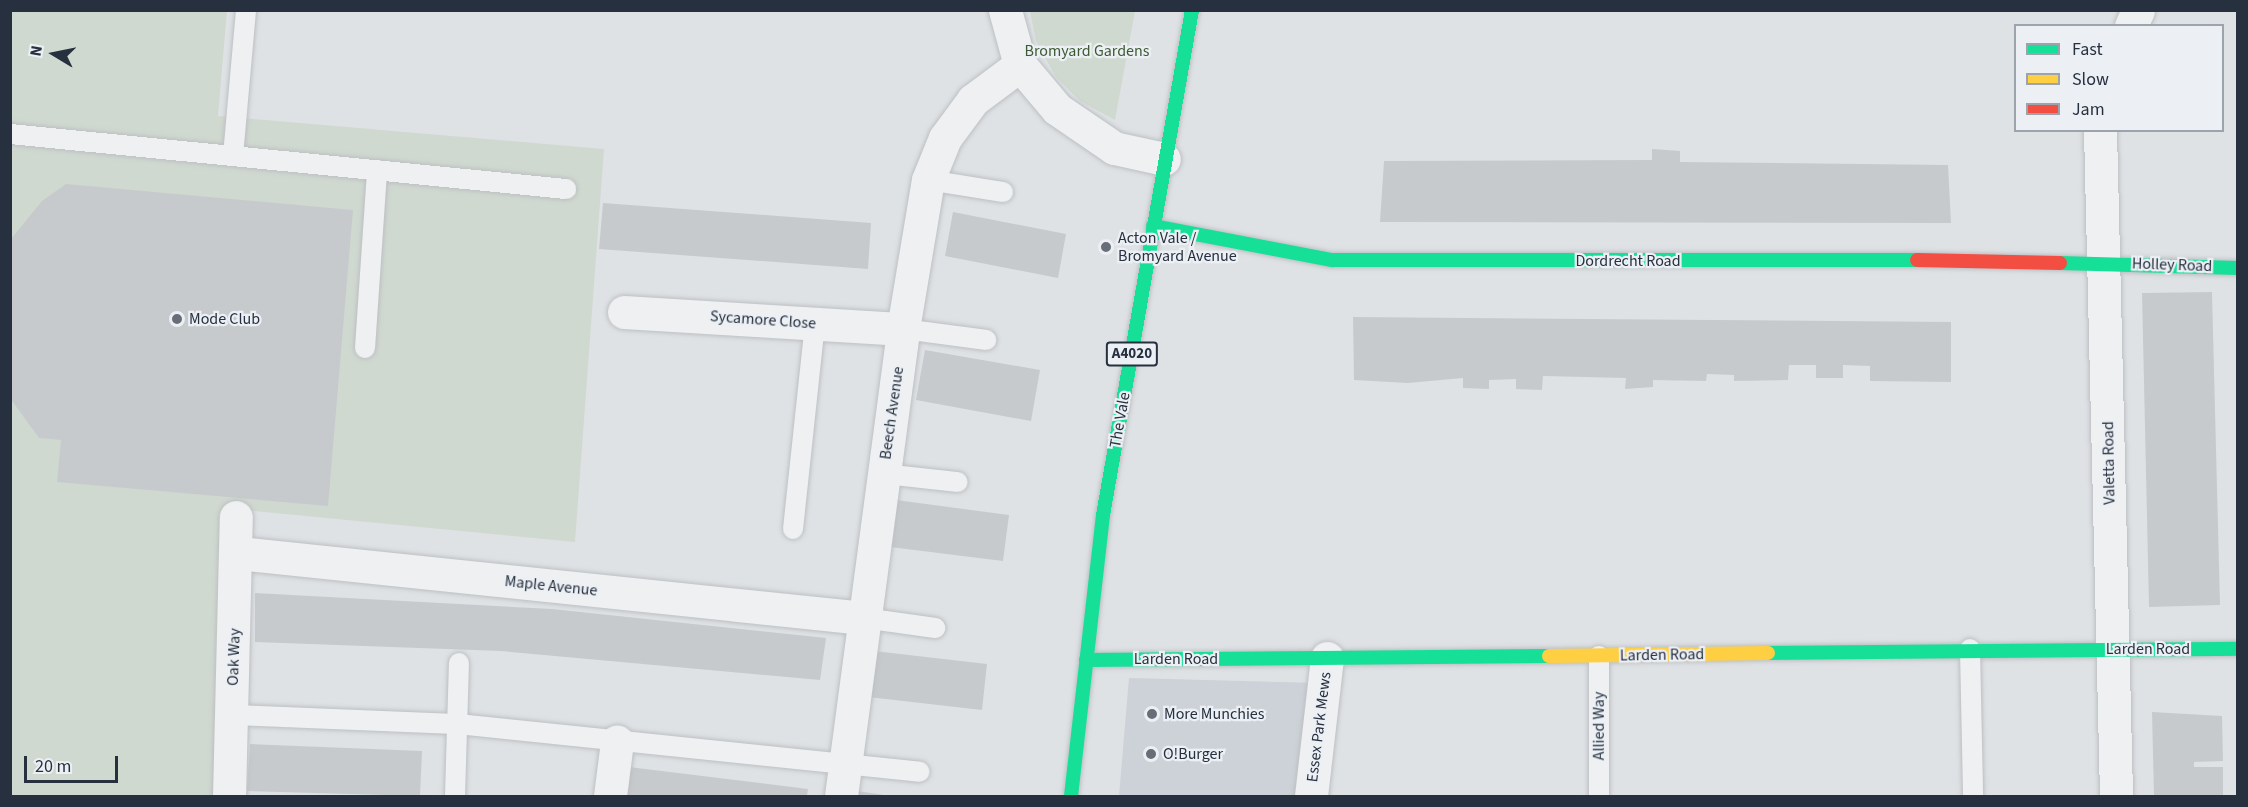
<!DOCTYPE html>
<style>
body{margin:0}
#map{position:relative;width:2248px;height:807px;overflow:hidden;background:#dfe2e5;font-family:"Source Sans 3",sans-serif}
div>[style]{position:absolute}
.built>*{inset:0;background:#cdd2d8}
.green>*{inset:0;background:#d0d9d0}
.building>*{inset:0;background:#c7cacd}
.roads{filter:drop-shadow(0 0 2px #bdc0c3) drop-shadow(0 0 2px #bdc0c3)}
.lane>*{height:20px;margin:-10px;padding:0 10px;transform-origin:10px;border-radius:10px;background:#eff0f2}
.street>*{height:33px;margin:-16.5px;padding:0 16.5px;transform-origin:16.5px;border-radius:16.5px;background:#eff0f2}
.fast>*{height:14px;margin:-7px;padding:0 7px;transform-origin:7px;border-radius:7px;background:#16e098}
.slow>*{height:14px;margin:-7px;padding:0 7px;transform-origin:7px;border-radius:7px;background:#ffcf43}
.jam>*{height:14px;margin:-7px;padding:0 7px;transform-origin:7px;border-radius:7px;background:#f24e42}
.dots>*{width:16px;height:16px;translate:-50% -50%;box-sizing:border-box;border:3px solid #ecf0f5;border-radius:50%}
span{translate:-50% -50%;white-space:nowrap;text-align:center;line-height:1.15;-webkit-text-stroke:4.5px #ecf0f5;paint-order:stroke}
.shield-label span{padding:2px 4px;background:#ecf0f5;border:2px solid;border-radius:4px;-webkit-text-stroke-width:0}
.shield-label{font-size:15px;color:#26303e;font-weight:700}
.park-label{font-size:16px;color:#3d5a33}
.poi-label{font-size:16px;color:#26303e}
.left{translate:0 -50%;text-align:left}
.street-label{font-size:16px;color:#26303e}
.frame{position:absolute;inset:0;border:12px solid #26303e;pointer-events:none}
.legend{position:absolute;left:2014px;top:24px;width:210px;height:108px;box-sizing:border-box;background:#ecf0f5;border:2px solid #9da3ac;margin:0;padding:8px 10px;list-style:none;font-size:18px;color:#26303e}
.legend li{display:flex;align-items:center;gap:12px;height:30px}
.legend b{width:30px;border:2px solid #9da3ac}
.north{position:absolute;left:24px;top:24px;width:60px;height:60px;-webkit-text-stroke:4px #ecf0f5;paint-order:stroke;rotate:280deg;font-size:16px;font-weight:700;line-height:24px;text-align:center;color:#26303e}
.north::after{content:'';display:block;margin:auto;width:21px;height:27px;background:#26303e;clip-path:polygon(50% 0,100% 100%,50% 72%,0 100%)}
.scale{position:absolute;left:24px;top:756px;width:94px;height:27px;box-sizing:border-box;border:3px solid #26303e;border-top:0;padding-left:8px;font-size:18px;line-height:21px;white-space:nowrap;color:#26303e;-webkit-text-stroke:4px #ecf0f5;paint-order:stroke}
</style>
<div id="map">
<div class="built">
<i style="clip-path:polygon(1129px 678px,1322px 683px,1308px 796px,1119px 796px)"></i>
</div>
<div class="green">
<i style="clip-path:polygon(10px 11px,227px 11px,218px 116px,604px 149px,575px 542px,224px 508px,215px 796px,11px 796px)"></i>
<i style="clip-path:polygon(1030px 11px,1135px 11px,1115px 120px,1080px 101px,1056px 77px,1036px 41px)"></i>
</div>
<div class="building">
<i style="clip-path:polygon(1652px 149px,1680px 151px,1680px 162px,1948px 165px,1951px 223px,1380px 222px,1384px 161px,1652px 160px)"></i>
<i style="clip-path:polygon(66px 184px,353px 210px,328px 506px,57px 482px,61px 440px,39px 438px,10px 398px,10px 240px,42px 201px)"></i>
<i style="clip-path:polygon(603px 203px,871px 223px,868px 269px,599px 249px)"></i>
<i style="clip-path:polygon(953px 212px,1066px 234px,1058px 278px,945px 256px)"></i>
<i style="clip-path:polygon(2212px 292px,2220px 605px,2149px 607px,2142px 293px)"></i>
<i style="clip-path:polygon(1353px 317px,1951px 322px,1951px 382px,1870px 381px,1870px 366px,1843px 365px,1843px 378px,1816px 378px,1816px 365px,1789px 365px,1788px 380px,1734px 381px,1734px 375px,1707px 374px,1706px 381px,1653px 380px,1653px 387px,1625px 389px,1626px 378px,1543px 376px,1542px 390px,1516px 389px,1516px 379px,1489px 380px,1489px 389px,1463px 388px,1463px 378px,1408px 383px,1354px 380px)"></i>
<i style="clip-path:polygon(925px 350px,1040px 370px,1031px 421px,916px 400px)"></i>
<i style="clip-path:polygon(896px 500px,1009px 515px,1003px 561px,890px 547px)"></i>
<i style="clip-path:polygon(255px 593px,552px 609px,826px 638px,820px 680px,501px 651px,255px 642px)"></i>
<i style="clip-path:polygon(874px 651px,987px 664px,982px 710px,868px 697px)"></i>
<i style="clip-path:polygon(2152px 712px,2222px 716px,2223px 761px,2194px 762px,2194px 767px,2223px 767px,2223px 796px,2154px 796px)"></i>
<i style="clip-path:polygon(250px 744px,422px 751px,420px 796px,247px 791px)"></i>
<i style="clip-path:polygon(629px 767px,808px 789px,807px 796px,626px 796px)"></i>
<i style="clip-path:polygon(857px 791px,884px 795px,884px 796px,856px 796px)"></i>
</div>
<div class="roads">
<div class="lane">
<i style="left:10px;top:134px;width:559px;rotate:5.65deg"></i>
<i style="left:233px;top:156px;width:147px;rotate:-84.9deg"></i>
<i style="left:928px;top:180px;width:76px;rotate:9.1deg"></i>
<i style="left:903px;top:329px;width:84px;rotate:7.5deg"></i>
<i style="left:365px;top:348px;width:178px;rotate:-86.1deg"></i>
<i style="left:884px;top:474px;width:74px;rotate:6.2deg"></i>
<i style="left:793px;top:529px;width:206px;rotate:-83.9deg"></i>
<i style="left:864px;top:618px;width:72px;rotate:8deg"></i>
<i style="left:1970px;top:649px;width:147px;rotate:88.8deg"></i>
<i style="left:1599px;top:656px;width:140px;rotate:90deg"></i>
<i style="left:232px;top:715px;width:226px;rotate:2.3deg"></i>
<i style="left:458px;top:724px;width:464px;rotate:5.9deg"></i>
<i style="left:455px;top:796px;width:133px;rotate:-88.3deg"></i>
</div>
<div class="street">
<i style="left:1005px;top:10px;width:57px;rotate:74.7deg"></i>
<i style="left:1020px;top:65px;width:57px;rotate:49.9deg"></i>
<i style="left:1057px;top:109px;width:69px;rotate:34.4deg"></i>
<i style="left:1114px;top:148px;width:51px;rotate:12.4deg"></i>
<i style="left:2131px;top:26px;width:17px;rotate:-66deg"></i>
<i style="left:2100px;top:130px;width:666px;rotate:88.62deg"></i>
<i style="left:624px;top:312px;width:280px;rotate:3.5deg"></i>
<i style="left:238px;top:553px;width:629px;rotate:5.93deg"></i>
<i style="left:229px;top:796px;width:279px;rotate:-88.6deg"></i>
<i style="left:610px;top:796px;width:55px;rotate:-82.7deg"></i>
<i style="left:841px;top:796px;width:471px;rotate:-82.4deg"></i>
<i style="left:903px;top:329px;width:151px;rotate:-80.5deg"></i>
<i style="left:928px;top:180px;width:45px;rotate:-68deg"></i>
<i style="left:945px;top:138px;width:47px;rotate:-53.6deg"></i>
<i style="left:973px;top:100px;width:59px;rotate:-36.7deg"></i>
<i style="left:1311px;top:796px;width:139px;rotate:-83.4deg"></i>
</div>
<div class="fast">
<i style="left:1153px;top:226px;width:182px;rotate:10.8deg"></i>
<i style="left:1332px;top:260px;width:585px"></i>
<i style="left:2060px;top:263px;width:178px;rotate:1.6deg"></i>
<i style="left:1768px;top:653px;width:470px;rotate:-0.5deg"></i>
<i style="left:1086px;top:660px;width:463px;rotate:-0.5deg"></i>
<i style="left:1071px;top:796px;width:283px;rotate:-83.5deg"></i>
<i style="left:1103px;top:515px;width:513px;rotate:-80deg"></i>
</div>
<div class="slow">
<i style="left:1549px;top:656px;width:219px;rotate:-0.8deg"></i>
</div>
<div class="jam">
<i style="left:1917px;top:260px;width:143px;rotate:1.2deg"></i>
</div>
</div>
<div class="dots">
<i style="left:1106px;top:247px;background:#676e78"></i>
<i style="left:177px;top:319px;background:#676e78"></i>
<i style="left:1152px;top:714px;background:#676e78"></i>
<i style="left:1151px;top:754px;background:#676e78"></i>
</div>
<div class="shield-label">
<span style="left:1132px;top:354px">A4020</span>
</div>
<div class="park-label">
<span style="left:1087px;top:51px">Bromyard Gardens</span>
</div>
<div class="poi-label">
<span class="left" style="left:1118px;top:247px">Acton Vale /<br>Bromyard Avenue</span>
<span class="left" style="left:189px;top:319px">Mode Club</span>
<span class="left" style="left:1164px;top:714px">More Munchies</span>
<span class="left" style="left:1163px;top:754px">O!Burger</span>
</div>
<div class="street-label">
<span style="left:1628px;top:261px">Dordrecht Road</span>
<span style="left:2172px;top:265px;rotate:2deg">Holley Road</span>
<span style="left:763px;top:320px;rotate:4deg">Sycamore Close</span>
<span style="left:892px;top:413px;rotate:-82deg">Beech Avenue</span>
<span style="left:1120px;top:420px;rotate:-80deg">The Vale</span>
<span style="left:2109px;top:463px;rotate:-91deg">Valetta Road</span>
<span style="left:551px;top:586px;rotate:6deg">Maple Avenue</span>
<span style="left:2148px;top:649px">Larden Road</span>
<span style="left:1662px;top:655px;rotate:-1deg">Larden Road</span>
<span style="left:234px;top:657px;rotate:-88deg">Oak Way</span>
<span style="left:1176px;top:659px">Larden Road</span>
<span style="left:1599px;top:726px;rotate:-90deg">Allied Way</span>
<span style="left:1319px;top:727px;rotate:-83deg">Essex Park Mews</span>
</div>
<div class="frame"></div>
<ul class="legend">
<li><b style="height:8px;background:#16e098"></b>Fast</li>
<li><b style="height:8px;background:#ffcf43"></b>Slow</li>
<li><b style="height:8px;background:#f24e42"></b>Jam</li>
</ul>
<div class="north">N</div>
<div class="scale">20 m</div>
</div>
